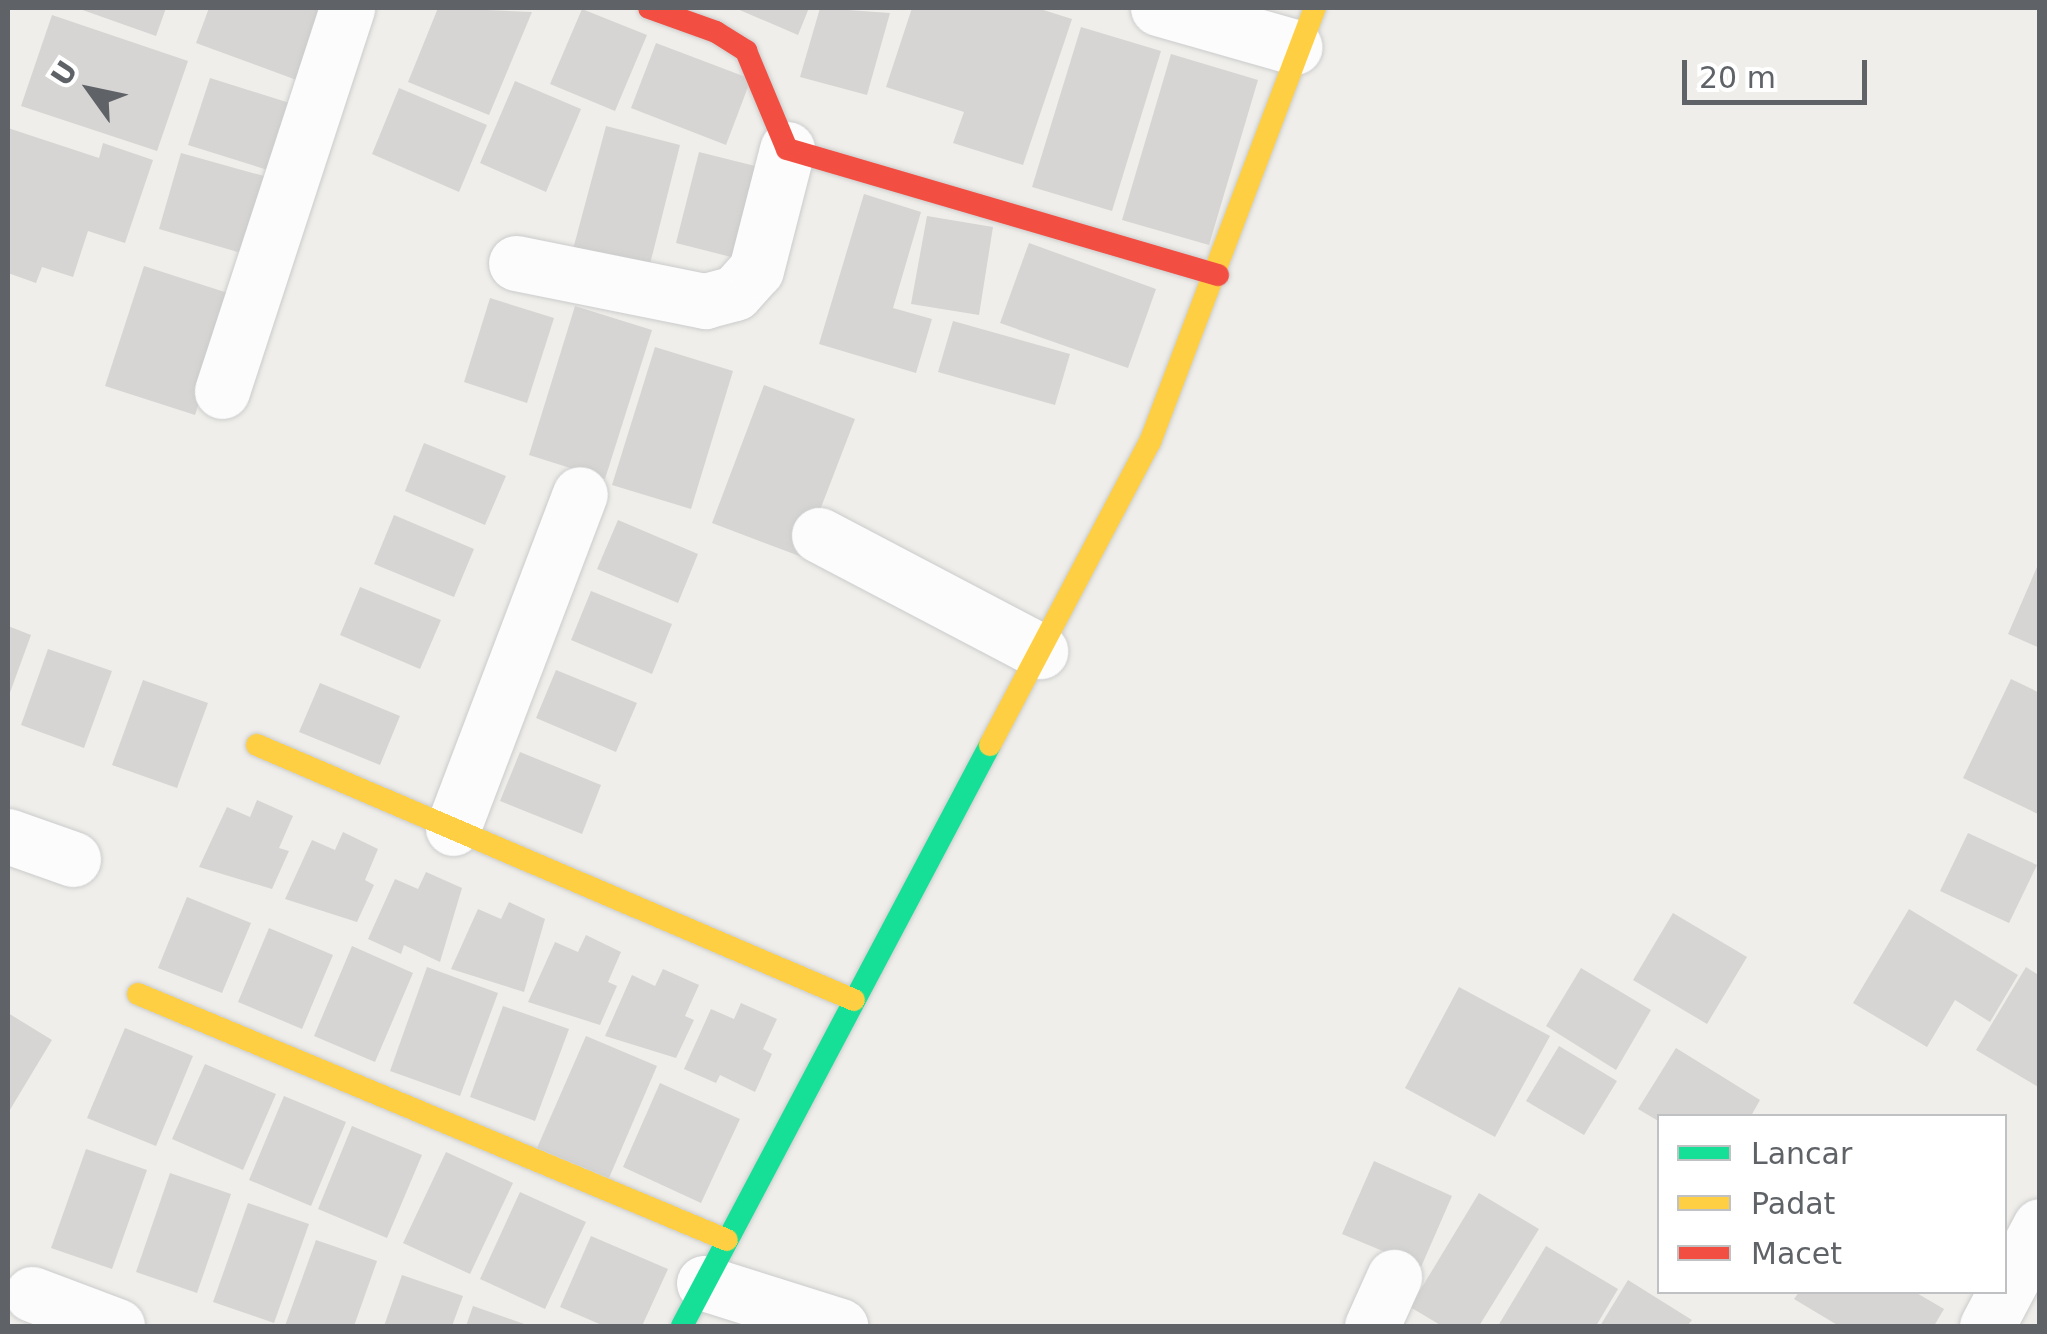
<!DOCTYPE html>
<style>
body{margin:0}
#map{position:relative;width:2047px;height:1334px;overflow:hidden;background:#efeeea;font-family:"DejaVu Sans",sans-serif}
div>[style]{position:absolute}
.building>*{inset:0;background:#d6d5d3}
.roads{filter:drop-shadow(0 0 2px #cbcccc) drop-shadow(0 0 2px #cbcccc)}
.street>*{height:55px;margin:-27.5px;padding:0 27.5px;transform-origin:27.5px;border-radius:27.5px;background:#fdfcfc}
.fast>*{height:22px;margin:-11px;padding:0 11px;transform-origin:11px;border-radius:11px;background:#16e098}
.slow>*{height:22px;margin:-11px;padding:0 11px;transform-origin:11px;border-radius:11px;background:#ffcf43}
.jam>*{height:22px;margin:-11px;padding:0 11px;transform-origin:11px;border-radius:11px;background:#f24e42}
span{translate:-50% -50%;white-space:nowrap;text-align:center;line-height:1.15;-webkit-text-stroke:8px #fff;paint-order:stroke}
.frame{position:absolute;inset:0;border:10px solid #5f6368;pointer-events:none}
.legend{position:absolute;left:1657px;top:1114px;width:350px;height:180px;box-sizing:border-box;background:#fff;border:2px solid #bfc1c3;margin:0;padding:12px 18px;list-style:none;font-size:30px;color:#5f6368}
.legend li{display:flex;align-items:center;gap:20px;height:50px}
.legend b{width:50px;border:2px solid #bfc1c3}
.north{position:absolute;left:40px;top:40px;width:100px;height:100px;-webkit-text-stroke:8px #fff;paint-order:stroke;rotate:303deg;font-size:28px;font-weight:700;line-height:40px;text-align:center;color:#5f6368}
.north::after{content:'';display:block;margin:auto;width:35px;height:45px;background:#5f6368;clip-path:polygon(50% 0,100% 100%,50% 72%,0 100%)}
.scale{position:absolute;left:1682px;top:60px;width:185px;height:45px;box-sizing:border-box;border:5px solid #5f6368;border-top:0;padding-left:12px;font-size:30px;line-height:35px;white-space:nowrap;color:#5f6368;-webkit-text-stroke:8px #fff;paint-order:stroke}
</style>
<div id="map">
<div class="building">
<i style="clip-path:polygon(77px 8px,166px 8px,156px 36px)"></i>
<i style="clip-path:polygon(209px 8px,339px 8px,310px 85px,196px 43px)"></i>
<i style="clip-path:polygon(438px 8px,532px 12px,489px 115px,408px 82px)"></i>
<i style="clip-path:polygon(735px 8px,809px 8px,798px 35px)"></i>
<i style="clip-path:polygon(820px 8px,890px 13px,867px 95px,800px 77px)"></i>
<i style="clip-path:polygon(912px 8px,1037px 8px,1072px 19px,1023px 165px,953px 143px,964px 112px,886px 87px)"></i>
<i style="clip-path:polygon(582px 9px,647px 35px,615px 111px,550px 84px)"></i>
<i style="clip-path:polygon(52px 15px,188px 61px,157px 151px,21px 106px)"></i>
<i style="clip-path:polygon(1081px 27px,1161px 51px,1112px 211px,1032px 187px)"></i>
<i style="clip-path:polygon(656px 43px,751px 79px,726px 145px,631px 108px)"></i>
<i style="clip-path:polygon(1171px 54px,1258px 80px,1209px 245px,1122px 220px)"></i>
<i style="clip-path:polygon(210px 78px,296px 105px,274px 172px,188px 145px)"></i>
<i style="clip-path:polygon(515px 81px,581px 109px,546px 192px,480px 163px)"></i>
<i style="clip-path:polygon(399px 88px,487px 125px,459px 192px,372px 154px)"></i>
<i style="clip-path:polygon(606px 126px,680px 145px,648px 272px,572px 253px)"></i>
<i style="clip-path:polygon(8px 128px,99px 158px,103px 143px,153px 160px,125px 243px,88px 231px,73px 277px,42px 267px,36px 283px,8px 273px)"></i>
<i style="clip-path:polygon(699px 152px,771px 170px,747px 261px,676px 243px)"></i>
<i style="clip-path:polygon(181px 153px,278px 180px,255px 257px,159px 229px)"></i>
<i style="clip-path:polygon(864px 194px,921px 212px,893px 308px,932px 319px,916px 373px,819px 344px)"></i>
<i style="clip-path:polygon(927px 216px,993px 227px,979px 315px,911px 304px)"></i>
<i style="clip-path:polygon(1029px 243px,1156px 289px,1128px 368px,1000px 323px)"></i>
<i style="clip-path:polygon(144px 266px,234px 295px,195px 415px,105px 386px)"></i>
<i style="clip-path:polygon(490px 298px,554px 318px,527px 403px,464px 382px)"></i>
<i style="clip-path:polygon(575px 306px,652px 330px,605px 479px,529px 455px)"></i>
<i style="clip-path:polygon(953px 321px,1070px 354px,1055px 405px,938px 372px)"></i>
<i style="clip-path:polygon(655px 347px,733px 371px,691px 509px,612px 485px)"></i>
<i style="clip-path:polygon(764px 385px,855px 419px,802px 557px,712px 523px)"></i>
<i style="clip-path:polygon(424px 443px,506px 476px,485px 525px,405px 491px)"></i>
<i style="clip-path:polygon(394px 515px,474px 549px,454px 597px,374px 564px)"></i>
<i style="clip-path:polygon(618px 520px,698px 554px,678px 603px,597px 569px)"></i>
<i style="clip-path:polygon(2040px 560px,2040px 648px,2008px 634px)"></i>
<i style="clip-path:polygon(360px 587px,441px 620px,420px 669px,340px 635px)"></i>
<i style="clip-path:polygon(591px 591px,672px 624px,652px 674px,571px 640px)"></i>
<i style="clip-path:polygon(8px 626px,31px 635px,8px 698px)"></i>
<i style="clip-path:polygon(48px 649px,112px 671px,84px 748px,21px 725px)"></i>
<i style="clip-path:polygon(556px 670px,637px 703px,616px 752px,536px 718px)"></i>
<i style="clip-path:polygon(2011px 679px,2040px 693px,2040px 815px,1963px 778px)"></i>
<i style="clip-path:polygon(143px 680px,208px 703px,177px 788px,112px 765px)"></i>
<i style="clip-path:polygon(320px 683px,400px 716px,380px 765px,299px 732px)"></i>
<i style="clip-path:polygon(520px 752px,601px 785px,582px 834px,500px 801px)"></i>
<i style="clip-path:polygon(257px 800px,293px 816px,279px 848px,289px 851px,272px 889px,199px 867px,227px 807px,250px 817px)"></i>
<i style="clip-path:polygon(343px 832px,378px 849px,365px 880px,374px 885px,357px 922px,285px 899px,312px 840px,335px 850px)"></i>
<i style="clip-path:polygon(1968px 833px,2037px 865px,2009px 923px,1940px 891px)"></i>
<i style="clip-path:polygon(426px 872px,462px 888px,440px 962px,404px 945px,401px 954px,368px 939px,395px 879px,418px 889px)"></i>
<i style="clip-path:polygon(187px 897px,251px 923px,222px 993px,158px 968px)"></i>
<i style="clip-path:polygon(509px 902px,545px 919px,524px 992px,451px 969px,478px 909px,501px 919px)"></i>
<i style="clip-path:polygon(1909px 909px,2018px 975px,1990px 1022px,1955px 1000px,1927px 1047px,1853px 1003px)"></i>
<i style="clip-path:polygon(1673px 913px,1747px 957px,1707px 1024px,1633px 980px)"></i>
<i style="clip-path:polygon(269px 928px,333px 955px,302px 1029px,238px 1002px)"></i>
<i style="clip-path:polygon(586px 935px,621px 952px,608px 982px,617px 986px,600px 1025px,528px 1002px,555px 942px,578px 952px)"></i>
<i style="clip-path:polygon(352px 946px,413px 973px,375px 1062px,314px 1036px)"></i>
<i style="clip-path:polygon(427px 967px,498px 993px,460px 1096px,390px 1071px)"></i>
<i style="clip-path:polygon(2026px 967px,2040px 976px,2040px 1088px,1976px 1050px)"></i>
<i style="clip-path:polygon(1581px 968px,1651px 1010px,1616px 1070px,1546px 1026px)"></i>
<i style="clip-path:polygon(663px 969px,699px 985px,685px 1016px,694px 1020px,676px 1058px,605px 1036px,632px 975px,655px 986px)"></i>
<i style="clip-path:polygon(1459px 987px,1550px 1036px,1495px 1137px,1405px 1088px)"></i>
<i style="clip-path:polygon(741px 1003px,777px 1019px,763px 1049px,772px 1054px,755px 1092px,720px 1075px,716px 1083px,684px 1069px,711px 1009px,734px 1019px)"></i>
<i style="clip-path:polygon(503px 1006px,569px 1029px,535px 1121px,470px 1097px)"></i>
<i style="clip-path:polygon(8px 1013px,52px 1040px,8px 1113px)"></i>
<i style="clip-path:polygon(125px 1028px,193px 1056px,156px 1146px,87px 1118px)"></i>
<i style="clip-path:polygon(586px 1036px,657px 1066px,609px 1178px,537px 1148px)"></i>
<i style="clip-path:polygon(1559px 1046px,1617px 1081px,1584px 1135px,1526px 1101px)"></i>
<i style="clip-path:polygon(1676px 1048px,1760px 1100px,1751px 1116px,1660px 1116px,1660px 1122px,1638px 1109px)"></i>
<i style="clip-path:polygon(205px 1064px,276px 1094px,243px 1170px,172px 1139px)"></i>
<i style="clip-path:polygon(660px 1083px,740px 1119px,701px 1203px,623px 1167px)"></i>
<i style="clip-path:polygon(284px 1096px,346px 1122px,311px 1206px,249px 1180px)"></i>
<i style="clip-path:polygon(352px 1126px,422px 1155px,387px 1238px,318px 1209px)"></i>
<i style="clip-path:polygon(86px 1149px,147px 1170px,112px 1269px,51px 1248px)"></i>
<i style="clip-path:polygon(446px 1152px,513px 1183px,470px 1274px,403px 1243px)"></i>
<i style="clip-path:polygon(1374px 1161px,1452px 1196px,1421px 1267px,1342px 1234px)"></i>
<i style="clip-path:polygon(170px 1173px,231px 1194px,197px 1293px,136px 1272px)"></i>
<i style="clip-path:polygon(520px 1192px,586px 1222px,545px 1309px,480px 1279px)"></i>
<i style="clip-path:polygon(1479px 1193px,1539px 1229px,1479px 1326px,1442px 1326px,1410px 1307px)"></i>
<i style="clip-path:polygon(248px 1203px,309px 1224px,274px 1323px,213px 1302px)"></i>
<i style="clip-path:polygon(591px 1236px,668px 1269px,642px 1326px,604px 1326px,560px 1307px)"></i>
<i style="clip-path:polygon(316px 1240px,377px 1261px,354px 1326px,285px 1326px)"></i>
<i style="clip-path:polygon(1546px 1246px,1618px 1289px,1596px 1326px,1498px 1326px)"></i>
<i style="clip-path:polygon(402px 1275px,463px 1296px,452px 1326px,384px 1326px)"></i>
<i style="clip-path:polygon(1628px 1280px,1692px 1320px,1687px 1326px,1600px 1326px)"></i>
<i style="clip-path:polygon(1799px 1292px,1915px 1292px,1944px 1309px,1934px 1326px,1839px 1326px,1794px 1299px)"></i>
<i style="clip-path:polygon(473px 1306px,530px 1326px,466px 1326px)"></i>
</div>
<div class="roads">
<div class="street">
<i style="left:1158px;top:8px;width:142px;rotate:15.9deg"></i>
<i style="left:516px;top:263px;width:193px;rotate:11.4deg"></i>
<i style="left:705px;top:301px;width:31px;rotate:-15deg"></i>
<i style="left:735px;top:293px;width:31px;rotate:-48deg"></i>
<i style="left:756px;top:270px;width:125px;rotate:-75.6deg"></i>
<i style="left:222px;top:391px;width:403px;rotate:-71.9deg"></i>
<i style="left:819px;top:535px;width:250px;rotate:27.7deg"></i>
<i style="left:453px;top:828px;width:357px;rotate:-69.2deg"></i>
<i style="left:8px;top:836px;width:69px;rotate:19.5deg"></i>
<i style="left:704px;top:1283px;width:143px;rotate:17.5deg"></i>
<i style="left:32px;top:1294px;width:91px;rotate:20.6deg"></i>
<i style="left:1372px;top:1326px;width:54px;rotate:-65.8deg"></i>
<i style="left:1987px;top:1326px;width:113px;rotate:-62.1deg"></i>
</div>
<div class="fast">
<i style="left:682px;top:1326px;width:658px;rotate:-62.07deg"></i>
</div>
<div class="slow">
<i style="left:257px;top:745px;width:649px;rotate:23.13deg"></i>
<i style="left:990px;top:745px;width:343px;rotate:-62.2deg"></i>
<i style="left:1150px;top:442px;width:464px;rotate:-69.2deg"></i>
<i style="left:138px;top:994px;width:638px;rotate:22.67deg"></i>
</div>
<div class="jam">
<i style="left:649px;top:8px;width:71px;rotate:19.7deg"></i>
<i style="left:716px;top:32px;width:36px;rotate:32deg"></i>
<i style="left:746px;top:51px;width:106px;rotate:67.3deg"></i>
<i style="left:787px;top:149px;width:449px;rotate:16.3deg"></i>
</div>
</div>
<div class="frame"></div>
<ul class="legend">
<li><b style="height:12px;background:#16e098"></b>Lancar</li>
<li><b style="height:12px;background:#ffcf43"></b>Padat</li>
<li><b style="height:12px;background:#f24e42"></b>Macet</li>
</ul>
<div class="north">U</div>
<div class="scale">20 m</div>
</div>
